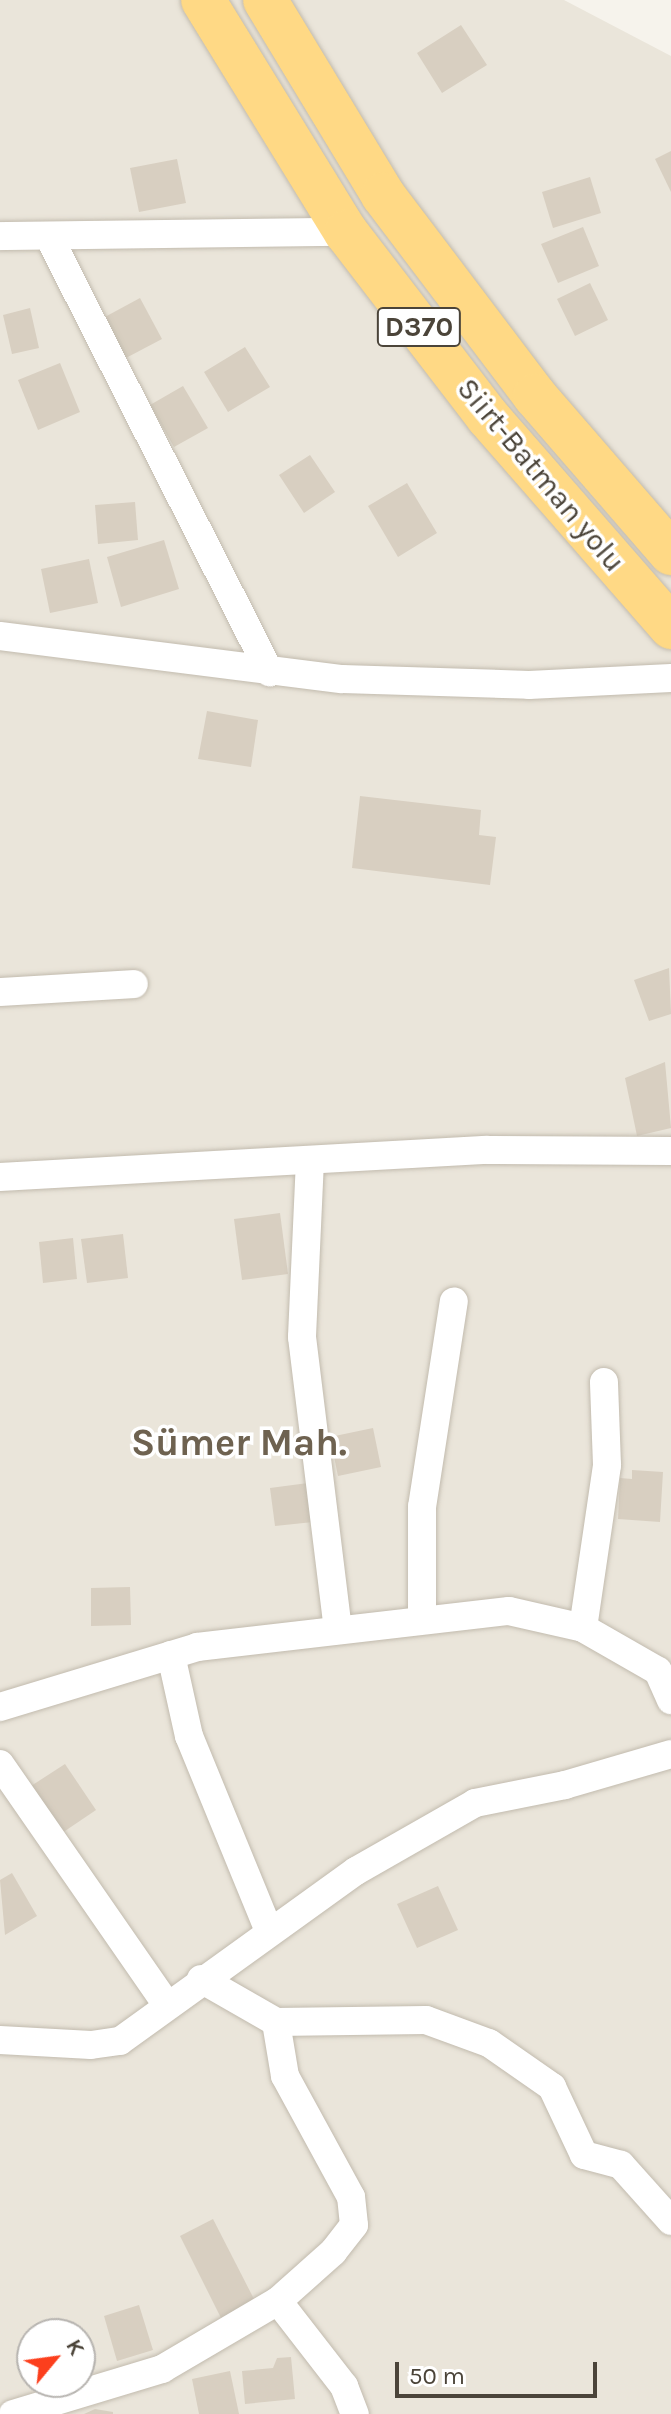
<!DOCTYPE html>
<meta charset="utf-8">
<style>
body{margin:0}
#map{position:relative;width:671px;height:2414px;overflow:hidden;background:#f6f3ec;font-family:Karla,sans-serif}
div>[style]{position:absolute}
.residential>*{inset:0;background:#eae5da}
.building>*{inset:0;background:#d8cfc1}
.roads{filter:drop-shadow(0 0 2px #c2bbae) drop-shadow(0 0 2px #c2bbae)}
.minor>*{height:28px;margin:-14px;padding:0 14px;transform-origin:14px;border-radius:14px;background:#fff}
.trunk>*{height:44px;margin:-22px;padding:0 22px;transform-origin:22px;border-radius:22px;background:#ffd985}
span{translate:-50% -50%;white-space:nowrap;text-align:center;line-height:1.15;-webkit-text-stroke:7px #fff;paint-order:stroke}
.shield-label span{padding:2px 6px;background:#fff;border:2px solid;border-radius:6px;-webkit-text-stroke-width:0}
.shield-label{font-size:28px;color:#4b4439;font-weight:700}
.street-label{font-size:30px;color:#4b4439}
.district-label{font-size:38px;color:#6e6250;font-weight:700}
.north{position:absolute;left:16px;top:2318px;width:80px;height:80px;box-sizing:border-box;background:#fff;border:2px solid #b7b4b0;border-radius:50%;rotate:61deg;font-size:22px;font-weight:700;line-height:32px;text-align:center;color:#4b4439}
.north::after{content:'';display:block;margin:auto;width:28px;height:36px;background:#fc3f1d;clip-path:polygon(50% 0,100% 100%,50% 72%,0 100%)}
.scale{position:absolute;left:395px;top:2362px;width:202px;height:36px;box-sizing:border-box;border:4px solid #4b4439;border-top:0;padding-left:10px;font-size:24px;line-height:28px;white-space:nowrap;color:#4b4439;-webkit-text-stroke:6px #fff;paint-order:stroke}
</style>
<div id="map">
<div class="residential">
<i style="clip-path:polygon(evenodd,0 0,564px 0,671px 56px,671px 2414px,0 2414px,0 0,32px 2334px,80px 2334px,80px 2382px,32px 2382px,32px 2334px)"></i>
</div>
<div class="building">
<i style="clip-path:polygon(461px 25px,487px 65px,442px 93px,417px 53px)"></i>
<i style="clip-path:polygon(671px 151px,671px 192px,655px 159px)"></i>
<i style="clip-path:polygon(177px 159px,186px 203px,139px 212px,130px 168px)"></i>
<i style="clip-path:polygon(590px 177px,601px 213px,553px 228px,542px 192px)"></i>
<i style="clip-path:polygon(583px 227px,599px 266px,558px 283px,541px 244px)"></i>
<i style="clip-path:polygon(590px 283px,608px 320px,575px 336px,557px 299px)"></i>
<i style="clip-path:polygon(140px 298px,162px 339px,124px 359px,103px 318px)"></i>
<i style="clip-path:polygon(30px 308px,39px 348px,12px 354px,3px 315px)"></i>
<i style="clip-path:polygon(245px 347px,270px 387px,228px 412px,204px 372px)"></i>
<i style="clip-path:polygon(60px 363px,80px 412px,38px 430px,18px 380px)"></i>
<i style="clip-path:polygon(183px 386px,208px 428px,174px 447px,150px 405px)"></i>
<i style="clip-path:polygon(310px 455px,335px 492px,304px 513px,279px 475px)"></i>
<i style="clip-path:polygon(407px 483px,437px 533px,398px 557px,368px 506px)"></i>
<i style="clip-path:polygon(135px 502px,138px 540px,98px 544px,95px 505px)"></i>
<i style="clip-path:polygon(164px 540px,179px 589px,121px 607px,107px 557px)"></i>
<i style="clip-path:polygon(89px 559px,98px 603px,50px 613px,41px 569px)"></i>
<i style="clip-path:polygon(207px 711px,258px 720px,251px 767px,198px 759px)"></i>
<i style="clip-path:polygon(360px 796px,481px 810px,479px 835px,496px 837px,490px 885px,352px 868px)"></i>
<i style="clip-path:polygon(669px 968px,671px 1014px,649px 1021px,634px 980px)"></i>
<i style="clip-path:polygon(665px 1062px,671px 1128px,637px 1136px,625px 1078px)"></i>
<i style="clip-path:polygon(280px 1213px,288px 1274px,242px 1280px,234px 1219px)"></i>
<i style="clip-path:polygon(123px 1234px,128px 1278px,87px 1283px,81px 1239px)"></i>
<i style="clip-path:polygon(73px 1238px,77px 1279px,43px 1283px,39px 1242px)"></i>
<i style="clip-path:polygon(373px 1428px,381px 1467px,338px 1476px,330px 1437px)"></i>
<i style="clip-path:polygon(632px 1470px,663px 1472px,660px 1522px,618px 1519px,620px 1478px,632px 1479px)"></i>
<i style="clip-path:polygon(308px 1483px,313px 1522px,275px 1526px,270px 1488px)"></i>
<i style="clip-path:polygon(130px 1587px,131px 1625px,91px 1626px,91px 1588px)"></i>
<i style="clip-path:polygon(65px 1764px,96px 1810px,62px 1833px,31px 1786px)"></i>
<i style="clip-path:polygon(12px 1873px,37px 1916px,5px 1935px,0 1880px)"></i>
<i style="clip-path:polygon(438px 1886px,458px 1930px,417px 1948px,397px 1904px)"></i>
<i style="clip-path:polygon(213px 2219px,255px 2301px,221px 2318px,180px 2236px)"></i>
<i style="clip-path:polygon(139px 2305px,153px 2350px,117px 2361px,104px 2316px)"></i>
<i style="clip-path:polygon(291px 2357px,295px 2399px,245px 2404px,242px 2371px,273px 2368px,277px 2358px)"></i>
<i style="clip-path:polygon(230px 2371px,239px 2414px,199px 2414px,192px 2379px)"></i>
<i style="clip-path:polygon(95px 2409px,113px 2412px,113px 2414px,84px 2414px)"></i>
</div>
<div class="roads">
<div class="minor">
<i style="left:0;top:236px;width:346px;rotate:-0.7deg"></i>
<i style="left:50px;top:239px;width:486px;rotate:63.1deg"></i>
<i style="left:0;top:636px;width:345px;rotate:7.2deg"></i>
<i style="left:342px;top:679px;width:187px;rotate:1.8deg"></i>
<i style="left:529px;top:685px;width:142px;rotate:-2.8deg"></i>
<i style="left:0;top:992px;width:134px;rotate:-3.4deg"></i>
<i style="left:310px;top:1160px;width:177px;rotate:92.6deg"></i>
<i style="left:302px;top:1337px;width:295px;rotate:83deg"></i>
<i style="left:0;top:1177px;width:488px;rotate:-3.2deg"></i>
<i style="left:487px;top:1150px;width:184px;rotate:0.3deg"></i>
<i style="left:422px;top:1620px;width:113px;rotate:-90deg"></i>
<i style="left:422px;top:1507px;width:208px;rotate:-81.2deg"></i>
<i style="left:583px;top:1628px;width:165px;rotate:-81.6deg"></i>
<i style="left:607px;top:1465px;width:83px;rotate:-92.1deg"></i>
<i style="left:171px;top:1655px;width:83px;rotate:77.5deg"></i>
<i style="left:189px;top:1736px;width:211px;rotate:67.7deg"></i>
<i style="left:0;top:1707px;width:206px;rotate:-16.9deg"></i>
<i style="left:197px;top:1647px;width:314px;rotate:-6.6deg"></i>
<i style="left:509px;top:1611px;width:76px;rotate:12.9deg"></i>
<i style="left:583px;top:1628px;width:86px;rotate:29.8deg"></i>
<i style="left:658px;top:1671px;width:32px;rotate:66deg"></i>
<i style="left:0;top:1764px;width:292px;rotate:55.3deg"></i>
<i style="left:201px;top:1979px;width:86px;rotate:29.8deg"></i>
<i style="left:276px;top:2022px;width:150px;rotate:-0.8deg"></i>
<i style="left:426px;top:2020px;width:67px;rotate:20.1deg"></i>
<i style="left:489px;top:2043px;width:77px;rotate:34.9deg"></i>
<i style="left:552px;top:2087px;width:75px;rotate:64.8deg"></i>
<i style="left:584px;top:2155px;width:38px;rotate:15deg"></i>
<i style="left:621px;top:2165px;width:75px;rotate:48.2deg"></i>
<i style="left:0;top:2040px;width:91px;rotate:3.1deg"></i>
<i style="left:91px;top:2045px;width:29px;rotate:-8deg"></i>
<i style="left:120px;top:2041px;width:291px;rotate:-35.8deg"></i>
<i style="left:356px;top:1871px;width:137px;rotate:-29.7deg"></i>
<i style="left:475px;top:1803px;width:92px;rotate:-11.3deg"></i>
<i style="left:565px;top:1785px;width:110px;rotate:-16.3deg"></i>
<i style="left:278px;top:2301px;width:108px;rotate:52.2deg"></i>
<i style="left:344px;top:2386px;width:30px;rotate:69deg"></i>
<i style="left:13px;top:2414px;width:156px;rotate:-16.8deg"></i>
<i style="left:162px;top:2369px;width:134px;rotate:-30.4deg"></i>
<i style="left:278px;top:2301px;width:74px;rotate:-41.7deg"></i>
<i style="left:333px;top:2252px;width:34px;rotate:-52deg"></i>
<i style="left:354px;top:2225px;width:28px;rotate:-96deg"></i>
<i style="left:351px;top:2197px;width:138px;rotate:-118.6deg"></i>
<i style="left:285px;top:2076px;width:55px;rotate:-99.5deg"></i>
</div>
<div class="trunk">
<i style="left:203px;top:0;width:273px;rotate:58.4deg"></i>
<i style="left:346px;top:232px;width:233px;rotate:52.5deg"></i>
<i style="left:488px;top:417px;width:279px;rotate:48.9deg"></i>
<i style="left:265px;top:0;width:228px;rotate:58.8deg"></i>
<i style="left:383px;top:195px;width:252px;rotate:52.9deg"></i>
<i style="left:535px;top:396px;width:208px;rotate:49.1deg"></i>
</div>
</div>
<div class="shield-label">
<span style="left:419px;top:327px">D370</span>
</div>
<div class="street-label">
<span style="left:541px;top:475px;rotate:50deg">Siirt-Batman yolu</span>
</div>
<div class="district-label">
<span style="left:239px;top:1443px">Sümer Mah.</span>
</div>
<div class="north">K</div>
<div class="scale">50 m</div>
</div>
